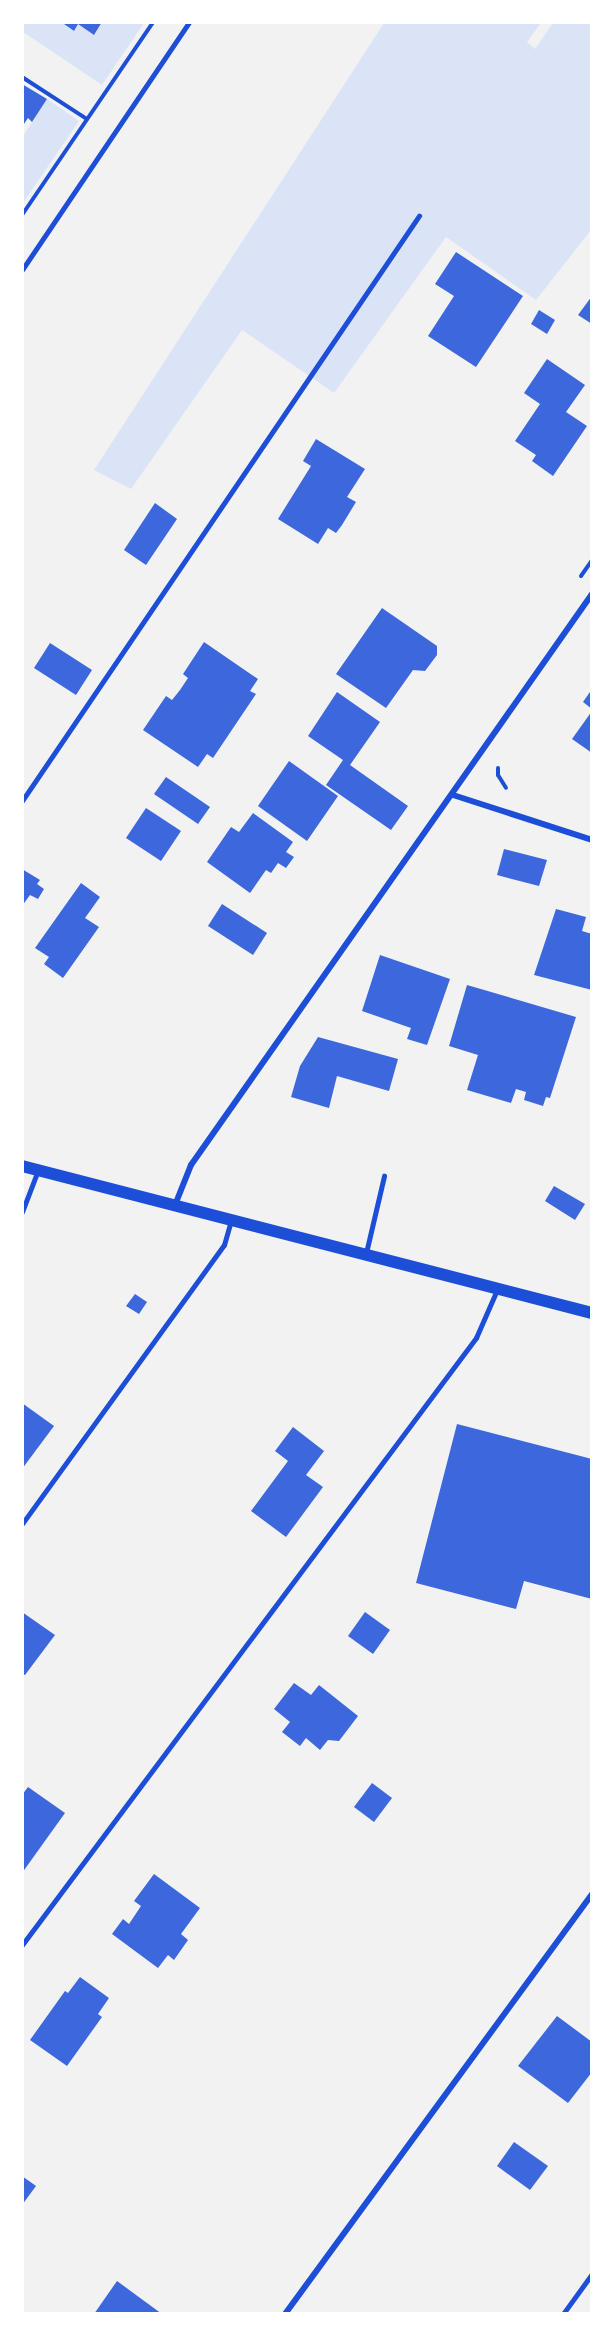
<!DOCTYPE html>
<style>
body{margin:0}
#map{position:relative;width:614px;height:2336px;overflow:hidden;background:#f2f2f2;font-family:Montserrat,sans-serif}
div>[style]{position:absolute}
.green>*{inset:0;background:#dbe4f7}
.building>*{inset:0;background:#3d67dc}
.path>*{height:4px;margin:-2px;padding:0 2px;transform-origin:2px;border-radius:2px;background:#1d4ed8}
.service>*{height:4.5px;margin:-2.25px;padding:0 2.25px;transform-origin:2.25px;border-radius:2.25px;background:#1d4ed8}
.minor>*{height:6px;margin:-3px;padding:0 3px;transform-origin:3px;border-radius:3px;background:#1d4ed8}
.secondary>*{height:12px;margin:-6px;padding:0 6px;transform-origin:6px;border-radius:6px;background:#1d4ed8}
span{translate:-50% -50%;white-space:nowrap;text-align:center;line-height:1.15;-webkit-text-stroke:4.5px #fff;paint-order:stroke}
.frame{position:absolute;inset:0;border:24px solid #fff;pointer-events:none}
</style>
<div id="map">
<div class="green">
<i style="clip-path:polygon(22px 23px,61px 23px,73px 31px,78px 24px,94px 35px,102px 23px,144px 23px,102px 85px,23px 32px)"></i>
<i style="clip-path:polygon(384px 23px,541px 23px,527px 42px,535px 49px,553px 23px,591px 23px,591px 230px,536px 300px,446px 237px,334px 393px,242px 330px,131px 489px,94px 470px)"></i>
<i style="clip-path:polygon(47px 99px,79px 121px,23px 203px,23px 136px)"></i>
</div>
<div class="building">
<i style="clip-path:polygon(61px 22px,102px 22px,94px 35px,78px 24px,74px 31px)"></i>
<i style="clip-path:polygon(22px 84px,47px 99px,32px 122px,28px 118px,22px 127px)"></i>
<i style="clip-path:polygon(456px 252px,523px 296px,476px 367px,428px 336px,454px 296px,435px 284px)"></i>
<i style="clip-path:polygon(592px 296px,592px 324px,578px 315px)"></i>
<i style="clip-path:polygon(539px 310px,555px 320px,547px 334px,531px 324px)"></i>
<i style="clip-path:polygon(547px 359px,585px 385px,566px 412px,587px 426px,553px 476px,532px 461px,536px 455px,515px 441px,540px 404px,524px 393px)"></i>
<i style="clip-path:polygon(316px 439px,365px 469px,347px 497px,356px 502px,342px 525px,336px 533px,328px 528px,318px 544px,278px 519px,311px 466px,303px 461px)"></i>
<i style="clip-path:polygon(155px 503px,177px 519px,146px 565px,124px 550px)"></i>
<i style="clip-path:polygon(382px 608px,437px 646px,437px 655px,425px 671px,413px 670px,386px 708px,336px 674px)"></i>
<i style="clip-path:polygon(204px 642px,258px 679px,250px 691px,256px 694px,213px 758px,207px 754px,198px 767px,143px 730px,166px 696px,172px 700px,180px 690px,188px 678px,183px 674px)"></i>
<i style="clip-path:polygon(50px 643px,92px 670px,76px 695px,34px 668px)"></i>
<i style="clip-path:polygon(592px 689px,592px 709px,583px 702px)"></i>
<i style="clip-path:polygon(337px 692px,380px 722px,350px 765px,408px 806px,391px 830px,326px 785px,343px 760px,308px 736px)"></i>
<i style="clip-path:polygon(592px 711px,592px 753px,572px 739px)"></i>
<i style="clip-path:polygon(289px 761px,338px 796px,307px 841px,258px 806px)"></i>
<i style="clip-path:polygon(166px 777px,210px 807px,198px 824px,154px 794px)"></i>
<i style="clip-path:polygon(146px 808px,181px 831px,161px 861px,126px 838px)"></i>
<i style="clip-path:polygon(253px 813px,293px 842px,286px 852px,294px 857px,286px 868px,278px 863px,271px 873px,266px 870px,250px 893px,207px 862px,231px 827px,239px 832px)"></i>
<i style="clip-path:polygon(504px 849px,547px 860px,539px 886px,497px 875px)"></i>
<i style="clip-path:polygon(22px 869px,40px 880px,37px 884px,44px 889px,38px 899px,30px 895px,22px 906px)"></i>
<i style="clip-path:polygon(81px 883px,100px 897px,85px 918px,99px 927px,63px 978px,44px 964px,49px 957px,35px 948px)"></i>
<i style="clip-path:polygon(222px 904px,267px 933px,253px 955px,208px 926px)"></i>
<i style="clip-path:polygon(556px 909px,586px 917px,582px 931px,592px 934px,592px 990px,534px 975px)"></i>
<i style="clip-path:polygon(380px 955px,450px 979px,427px 1045px,407px 1039px,411px 1028px,362px 1011px)"></i>
<i style="clip-path:polygon(467px 985px,576px 1017px,550px 1098px,546px 1097px,543px 1106px,524px 1100px,526px 1092px,516px 1089px,511px 1103px,467px 1090px,478px 1055px,449px 1046px)"></i>
<i style="clip-path:polygon(318px 1037px,398px 1059px,389px 1091px,337px 1076px,329px 1108px,291px 1097px,300px 1066px)"></i>
<i style="clip-path:polygon(554px 1186px,585px 1204px,575px 1220px,545px 1201px)"></i>
<i style="clip-path:polygon(135px 1294px,147px 1302px,139px 1314px,126px 1306px)"></i>
<i style="clip-path:polygon(22px 1403px,54px 1426px,22px 1469px)"></i>
<i style="clip-path:polygon(457px 1424px,592px 1459px,592px 1599px,524px 1581px,516px 1609px,416px 1583px)"></i>
<i style="clip-path:polygon(293px 1427px,324px 1451px,306px 1475px,323px 1487px,286px 1537px,251px 1511px,288px 1461px,275px 1451px)"></i>
<i style="clip-path:polygon(22px 1612px,55px 1635px,25px 1675px,22px 1674px)"></i>
<i style="clip-path:polygon(365px 1612px,390px 1630px,373px 1654px,348px 1636px)"></i>
<i style="clip-path:polygon(294px 1683px,311px 1695px,319px 1685px,358px 1716px,339px 1741px,328px 1740px,320px 1750px,306px 1738px,300px 1746px,282px 1732px,290px 1722px,274px 1709px)"></i>
<i style="clip-path:polygon(372px 1783px,392px 1798px,374px 1822px,354px 1807px)"></i>
<i style="clip-path:polygon(28px 1787px,65px 1813px,22px 1873px,22px 1795px)"></i>
<i style="clip-path:polygon(154px 1874px,200px 1908px,181px 1934px,188px 1940px,174px 1960px,168px 1955px,158px 1968px,112px 1934px,123px 1919px,129px 1924px,141px 1906px,134px 1901px)"></i>
<i style="clip-path:polygon(80px 1977px,109px 1998px,98px 2014px,102px 2017px,67px 2066px,30px 2040px,65px 1991px,68px 1993px)"></i>
<i style="clip-path:polygon(557px 2016px,592px 2042px,592px 2072px,568px 2103px,518px 2066px)"></i>
<i style="clip-path:polygon(514px 2142px,548px 2166px,530px 2190px,497px 2166px)"></i>
<i style="clip-path:polygon(22px 2176px,36px 2186px,22px 2205px)"></i>
<i style="clip-path:polygon(117px 2281px,162px 2314px,94px 2314px)"></i>
</div>
<div class="path">
<i style="left:22px;top:77px;width:77px;rotate:32.9deg"></i>
<i style="left:22px;top:215px;width:233px;rotate:-55.8deg"></i>
<i style="left:581px;top:576px;width:19px;rotate:-55deg"></i>
<i style="left:498px;top:768px;width:7px;rotate:90deg"></i>
<i style="left:498px;top:775px;width:15px;rotate:58deg"></i>
</div>
<div class="service">
<i style="left:22px;top:270px;width:299px;rotate:-56deg"></i>
<i style="left:22px;top:801px;width:707px;rotate:-55.84deg"></i>
<i style="left:22px;top:1212px;width:42px;rotate:-69deg"></i>
<i style="left:366px;top:1253px;width:79px;rotate:-76.8deg"></i>
<i style="left:22px;top:1524px;width:344px;rotate:-54.1deg"></i>
<i style="left:224px;top:1245px;width:25px;rotate:-74deg"></i>
<i style="left:22px;top:1945px;width:758px;rotate:-53.21deg"></i>
<i style="left:476px;top:1338px;width:52px;rotate:-66.4deg"></i>
<i style="left:563px;top:2314px;width:49px;rotate:-54.1deg"></i>
</div>
<div class="minor">
<i style="left:453px;top:795px;width:146px;rotate:17.9deg"></i>
<i style="left:175px;top:1205px;width:43px;rotate:-68.2deg"></i>
<i style="left:191px;top:1165px;width:698px;rotate:-54.92deg"></i>
<i style="left:285px;top:2314px;width:520px;rotate:-53.83deg"></i>
</div>
<div class="secondary">
<i style="left:22px;top:1166px;width:589px;rotate:14.46deg"></i>
</div>
<div class="frame"></div>
</div>
